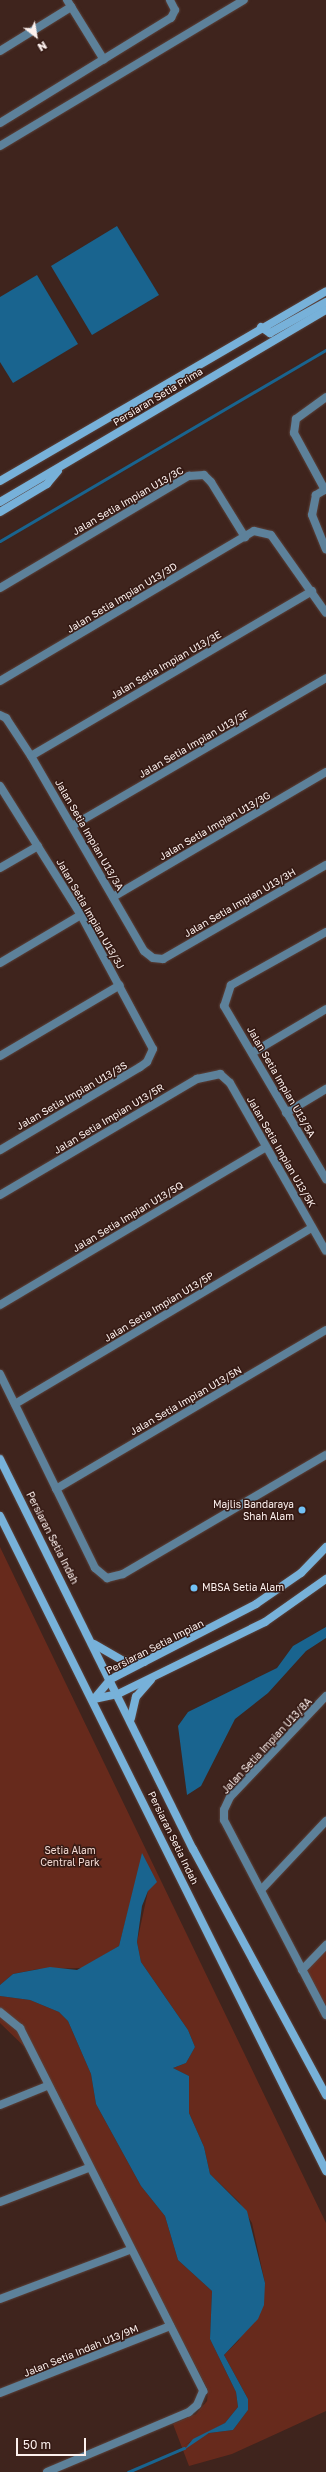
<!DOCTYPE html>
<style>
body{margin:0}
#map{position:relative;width:326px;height:2472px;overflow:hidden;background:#3f241d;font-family:"Golos Text",sans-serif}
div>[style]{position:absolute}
.green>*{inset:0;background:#672a1c}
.water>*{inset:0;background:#19648f}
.stream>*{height:3px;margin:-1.5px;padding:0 1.5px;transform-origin:1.5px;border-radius:1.5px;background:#19648f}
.roads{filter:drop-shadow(0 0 1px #5a413a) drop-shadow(0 0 1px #5a413a)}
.street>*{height:8px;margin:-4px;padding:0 4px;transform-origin:4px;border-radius:4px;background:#5d819a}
.secondary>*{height:8px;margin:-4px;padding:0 4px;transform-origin:4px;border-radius:4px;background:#77b1d9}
.dots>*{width:11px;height:11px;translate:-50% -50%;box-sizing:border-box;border:2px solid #351a14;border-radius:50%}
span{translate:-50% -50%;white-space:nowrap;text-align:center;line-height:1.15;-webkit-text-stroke:3px #351a14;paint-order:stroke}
.street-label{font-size:10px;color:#fdf1ee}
.poi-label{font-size:10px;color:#fdf1ee}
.right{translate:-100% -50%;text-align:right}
.left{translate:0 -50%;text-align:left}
.park-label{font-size:10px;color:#f4dad3}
.north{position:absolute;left:16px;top:16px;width:40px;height:40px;-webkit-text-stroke:3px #351a14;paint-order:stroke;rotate:149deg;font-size:11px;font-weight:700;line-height:16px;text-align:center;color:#fdf1ee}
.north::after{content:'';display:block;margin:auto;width:14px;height:18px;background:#fdf1ee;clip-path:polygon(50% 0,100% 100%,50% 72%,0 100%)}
.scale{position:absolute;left:16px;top:2438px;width:70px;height:18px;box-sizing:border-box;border:2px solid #fdf1ee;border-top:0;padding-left:5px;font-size:12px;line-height:14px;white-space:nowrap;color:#fdf1ee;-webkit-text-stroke:3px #351a14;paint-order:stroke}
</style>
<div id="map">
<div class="green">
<i style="clip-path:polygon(0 1547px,326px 2223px,326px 2411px,232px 2454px,189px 2466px,173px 2424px,196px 2414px,207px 2401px,208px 2390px,37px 2059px,0 2023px,0 1996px,30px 2000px,59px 2012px,68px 2021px,91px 2074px,96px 2104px,141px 2186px,165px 2216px,178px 2260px,212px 2291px,210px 2339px,236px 2392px,238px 2407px,225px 2423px,183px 2446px,209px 2433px,233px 2430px,248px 2410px,248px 2399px,224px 2355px,239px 2340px,265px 2283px,252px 2223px,239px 2202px,210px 2174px,204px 2147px,189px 2113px,189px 2076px,173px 2068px,186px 2063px,195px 2047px,188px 2030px,141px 1962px,137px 1942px,148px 1891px,138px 1873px,119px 1946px,83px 1968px,38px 1969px,13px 1974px,0 1985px)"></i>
<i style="clip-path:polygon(326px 1945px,326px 2015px,302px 1970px)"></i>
</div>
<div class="water">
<i style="clip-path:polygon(117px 226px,159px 295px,92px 335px,51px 266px)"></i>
<i style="clip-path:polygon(37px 275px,78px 344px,13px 383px,0 362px,0 297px)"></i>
<i style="clip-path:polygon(326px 1627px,326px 1638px,306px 1651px,268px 1693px,235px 1719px,201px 1786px,187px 1795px,178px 1726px,188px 1712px,277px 1668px,293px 1646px)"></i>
<i style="clip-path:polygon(142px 1853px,157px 1882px,148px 1891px,142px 1906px,137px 1942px,141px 1962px,188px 2030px,195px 2047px,186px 2063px,173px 2068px,189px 2076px,189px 2113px,204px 2147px,210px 2174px,247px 2211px,265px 2283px,264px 2305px,258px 2319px,224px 2355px,248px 2399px,248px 2410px,233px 2430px,209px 2433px,184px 2450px,193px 2439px,225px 2423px,238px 2407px,236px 2392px,210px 2339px,212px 2291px,178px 2260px,165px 2216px,141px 2186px,96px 2104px,91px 2074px,68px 2021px,59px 2012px,30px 2000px,0 1996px,0 1985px,13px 1974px,50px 1967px,77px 1970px,119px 1946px)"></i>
</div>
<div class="stream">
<i style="left:0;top:541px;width:378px;rotate:-30.4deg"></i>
<i style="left:128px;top:2472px;width:61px;rotate:-23.2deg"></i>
</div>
<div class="roads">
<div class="street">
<i style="left:67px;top:0;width:70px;rotate:58.3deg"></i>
<i style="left:0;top:51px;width:84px;rotate:-31.8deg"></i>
<i style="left:0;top:123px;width:201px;rotate:-31.6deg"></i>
<i style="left:171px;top:18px;width:9px;rotate:-63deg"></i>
<i style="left:175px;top:10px;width:11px;rotate:-117deg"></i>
<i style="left:0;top:146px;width:284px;rotate:-30.9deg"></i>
<i style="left:326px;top:489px;width:12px;rotate:149deg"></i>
<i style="left:316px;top:495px;width:20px;rotate:101deg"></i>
<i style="left:312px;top:515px;width:37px;rotate:68deg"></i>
<i style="left:325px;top:490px;width:65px;rotate:-118.5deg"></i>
<i style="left:294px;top:433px;width:14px;rotate:-82deg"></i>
<i style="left:296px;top:419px;width:37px;rotate:-36deg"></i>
<i style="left:0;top:588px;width:220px;rotate:-30.7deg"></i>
<i style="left:189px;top:476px;width:15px;rotate:-4deg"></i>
<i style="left:204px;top:475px;width:10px;rotate:45deg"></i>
<i style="left:211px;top:482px;width:65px;rotate:58.3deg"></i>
<i style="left:0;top:681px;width:295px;rotate:-30.6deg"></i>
<i style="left:254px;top:531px;width:17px;rotate:13deg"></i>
<i style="left:271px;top:535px;width:95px;rotate:54.8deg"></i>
<i style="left:0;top:715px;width:7px;rotate:27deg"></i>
<i style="left:6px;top:718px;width:45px;rotate:56.7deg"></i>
<i style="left:31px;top:756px;width:225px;rotate:59.9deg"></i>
<i style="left:144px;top:951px;width:11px;rotate:38deg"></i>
<i style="left:153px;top:958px;width:10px;rotate:6deg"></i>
<i style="left:163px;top:959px;width:188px;rotate:-30deg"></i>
<i style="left:31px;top:756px;width:326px;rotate:-30.4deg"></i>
<i style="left:0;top:786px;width:152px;rotate:57.9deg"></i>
<i style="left:81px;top:915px;width:152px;rotate:61.8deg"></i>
<i style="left:153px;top:1049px;width:14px;rotate:115deg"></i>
<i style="left:147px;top:1062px;width:9px;rotate:144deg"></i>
<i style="left:140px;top:1067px;width:163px;rotate:149.3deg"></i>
<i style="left:72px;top:826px;width:294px;rotate:-30.2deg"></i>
<i style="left:0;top:868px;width:44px;rotate:-30.1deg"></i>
<i style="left:113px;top:897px;width:247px;rotate:-30.4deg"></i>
<i style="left:326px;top:932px;width:109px;rotate:150.8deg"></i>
<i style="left:231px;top:985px;width:22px;rotate:108deg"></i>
<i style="left:224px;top:1006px;width:201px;rotate:59.5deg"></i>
<i style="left:0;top:963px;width:94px;rotate:-30.7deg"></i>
<i style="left:252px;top:1053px;width:86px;rotate:-30.7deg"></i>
<i style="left:0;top:1056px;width:139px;rotate:-30.6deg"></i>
<i style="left:286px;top:1113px;width:47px;rotate:-31deg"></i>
<i style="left:0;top:1195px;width:229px;rotate:-30.5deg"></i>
<i style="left:197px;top:1079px;width:24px;rotate:-12deg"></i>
<i style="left:220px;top:1074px;width:13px;rotate:42deg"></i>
<i style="left:230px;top:1083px;width:193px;rotate:60.3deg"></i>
<i style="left:0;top:1305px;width:309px;rotate:-30.7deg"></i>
<i style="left:0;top:1374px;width:216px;rotate:63.9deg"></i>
<i style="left:95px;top:1568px;width:16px;rotate:40deg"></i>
<i style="left:107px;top:1578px;width:16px;rotate:-14deg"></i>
<i style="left:123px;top:1574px;width:235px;rotate:-30.4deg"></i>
<i style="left:15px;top:1404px;width:345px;rotate:-30.7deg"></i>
<i style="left:56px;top:1489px;width:313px;rotate:-30.5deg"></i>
<i style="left:326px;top:1696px;width:139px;rotate:133.5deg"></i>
<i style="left:230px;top:1797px;width:14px;rotate:115deg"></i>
<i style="left:224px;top:1810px;width:10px;rotate:90deg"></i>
<i style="left:224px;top:1820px;width:220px;rotate:62.4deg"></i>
<i style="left:261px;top:1890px;width:95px;rotate:-46.7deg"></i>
<i style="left:302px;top:1970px;width:35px;rotate:-46deg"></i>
<i style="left:0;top:2012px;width:26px;rotate:39deg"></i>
<i style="left:20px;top:2028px;width:407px;rotate:63.2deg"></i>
<i style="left:203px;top:2391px;width:15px;rotate:113deg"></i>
<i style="left:197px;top:2405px;width:11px;rotate:139deg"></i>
<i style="left:189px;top:2412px;width:154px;rotate:157.1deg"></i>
<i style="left:0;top:2105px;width:51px;rotate:-22deg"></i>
<i style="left:0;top:2202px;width:94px;rotate:-21.1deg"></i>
<i style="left:0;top:2299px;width:139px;rotate:-20.7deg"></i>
<i style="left:0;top:2393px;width:183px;rotate:-21.5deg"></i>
</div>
<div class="secondary">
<i style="left:261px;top:327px;width:11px;rotate:34deg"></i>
<i style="left:270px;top:333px;width:64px;rotate:-29deg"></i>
<i style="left:0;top:481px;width:377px;rotate:-30.2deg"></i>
<i style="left:0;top:502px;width:378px;rotate:-30.5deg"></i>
<i style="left:0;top:512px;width:55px;rotate:-30.8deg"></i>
<i style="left:47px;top:484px;width:17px;rotate:-50deg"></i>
<i style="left:0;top:1459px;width:435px;rotate:63.7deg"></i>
<i style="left:193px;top:1849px;width:280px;rotate:61.6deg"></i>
<i style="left:0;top:1516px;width:732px;rotate:63.54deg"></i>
<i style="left:94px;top:1644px;width:34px;rotate:30deg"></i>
<i style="left:124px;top:1661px;width:20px;rotate:3deg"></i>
<i style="left:94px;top:1699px;width:26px;rotate:-50deg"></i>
<i style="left:111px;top:1679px;width:163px;rotate:-27.3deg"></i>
<i style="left:256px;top:1604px;width:55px;rotate:-34.6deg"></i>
<i style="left:301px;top:1573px;width:36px;rotate:-46deg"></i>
<i style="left:94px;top:1699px;width:25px;rotate:-12deg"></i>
<i style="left:118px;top:1694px;width:164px;rotate:-26.1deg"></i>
<i style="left:265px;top:1622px;width:75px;rotate:-35.2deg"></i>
<i style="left:131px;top:1718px;width:22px;rotate:-77deg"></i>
<i style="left:136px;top:1697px;width:23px;rotate:-49deg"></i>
</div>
</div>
<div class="dots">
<i style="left:302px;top:1510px;background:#72c1f5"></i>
<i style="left:194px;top:1588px;background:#72c1f5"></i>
</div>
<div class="street-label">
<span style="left:158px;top:397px;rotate:-31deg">Persiaran Setia Prima</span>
<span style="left:128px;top:501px;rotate:-30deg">Jalan Setia Impian U13/3C</span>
<span style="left:122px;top:598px;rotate:-31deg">Jalan Setia Impian U13/3D</span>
<span style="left:166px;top:665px;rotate:-30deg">Jalan Setia Impian U13/3E</span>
<span style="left:194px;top:744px;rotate:-30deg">Jalan Setia Impian U13/3F</span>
<span style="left:215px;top:826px;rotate:-30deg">Jalan Setia Impian U13/3G</span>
<span style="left:89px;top:835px;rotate:60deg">Jalan Setia Impian U13/3A</span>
<span style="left:240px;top:903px;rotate:-30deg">Jalan Setia Impian U13/3H</span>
<span style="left:90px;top:914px;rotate:60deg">Jalan Setia Impian U13/3J</span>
<span style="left:281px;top:1082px;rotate:60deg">Jalan Setia Impian U13/5A</span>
<span style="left:72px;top:1096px;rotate:-30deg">Jalan Setia Impian U13/3S</span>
<span style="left:109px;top:1119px;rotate:-31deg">Jalan Setia Impian U13/5R</span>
<span style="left:281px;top:1152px;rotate:60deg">Jalan Setia Impian U13/5K</span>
<span style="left:128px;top:1217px;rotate:-31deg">Jalan Setia Impian U13/5Q</span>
<span style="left:159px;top:1307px;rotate:-31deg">Jalan Setia Impian U13/5P</span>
<span style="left:186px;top:1401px;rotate:-30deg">Jalan Setia Impian U13/5N</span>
<span style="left:52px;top:1538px;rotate:63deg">Persiaran Setia Indah</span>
<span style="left:155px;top:1647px;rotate:-27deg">Persiaran Setia Impian</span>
<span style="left:267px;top:1746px;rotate:-47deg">Jalan Setia Impian U13/8A</span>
<span style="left:173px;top:1838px;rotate:64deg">Persiaran Setia Indah</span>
<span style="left:81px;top:2351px;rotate:-22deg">Jalan Setia Indah U13/9M</span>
</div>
<div class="poi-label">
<span class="right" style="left:294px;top:1510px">Majlis Bandaraya<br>Shah Alam</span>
<span class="left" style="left:202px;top:1588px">MBSA Setia Alam</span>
</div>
<div class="park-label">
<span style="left:70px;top:1856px">Setia Alam<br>Central Park</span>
</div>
<div class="north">N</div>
<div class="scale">50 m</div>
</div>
